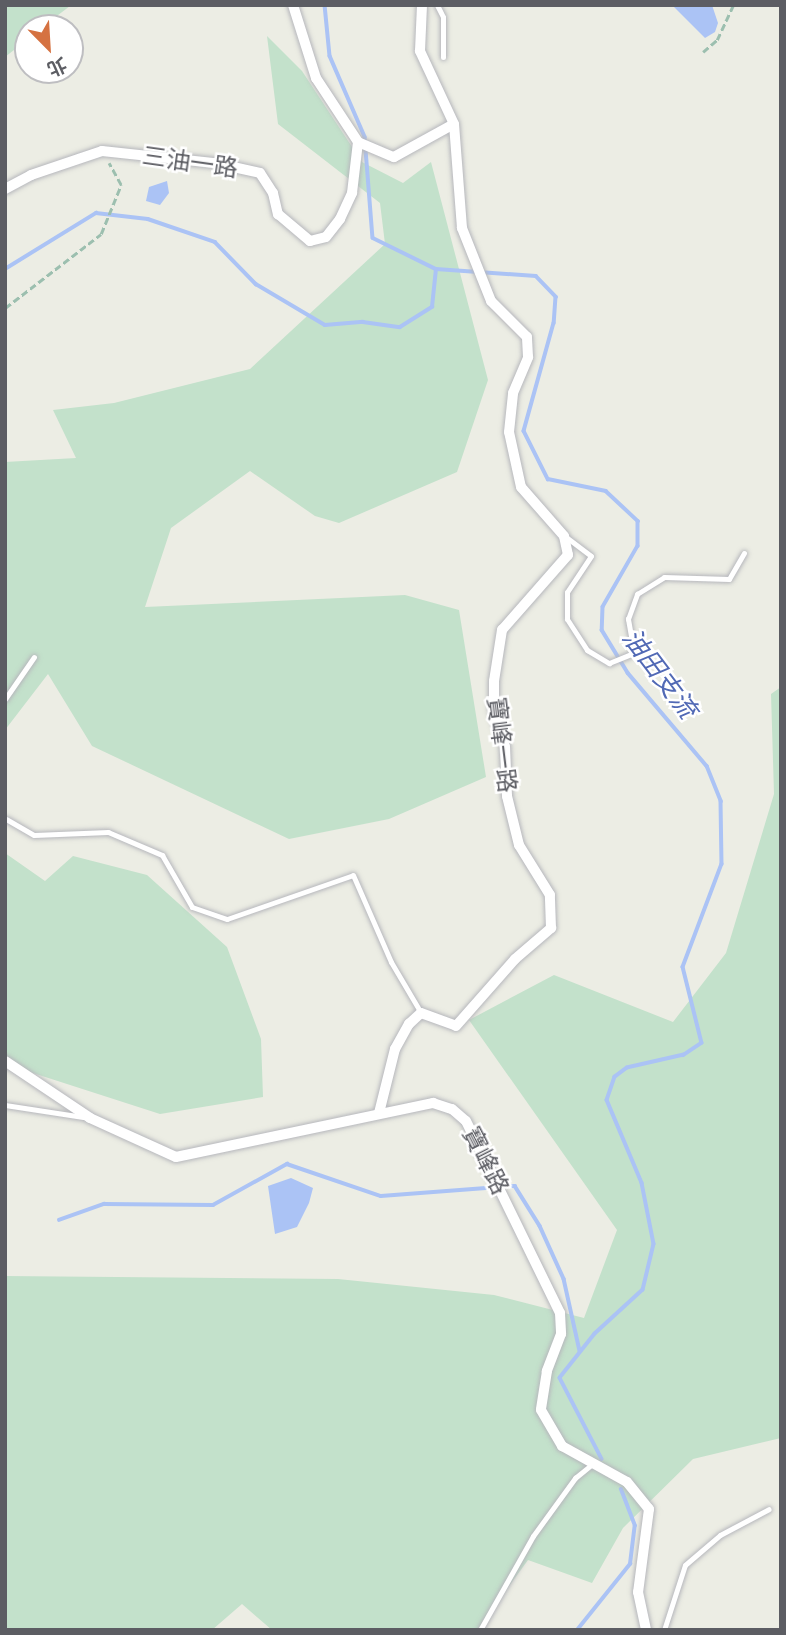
<!DOCTYPE html>
<meta charset="utf-8">
<style>
body{margin:0}
#map{position:relative;width:786px;height:1635px;overflow:hidden;background:#ecede4;font-family:"Varela Round","Noto Sans TC",sans-serif}
div>[style]{position:absolute}
.green>*{inset:0;background:#c3e1cb}
.water>*{inset:0;background:#abc3f5}
.stream>*{height:3.5px;margin:-1.75px;padding:0 1.75px;transform-origin:1.75px;border-radius:1.75px;background:#abc3f5}
.path>*{height:2.5px;margin-top:-1.25px;transform-origin:0;background:repeating-linear-gradient(90deg,#9cbfaf 0 7px,transparent 0 10.5px)}
.roads{filter:drop-shadow(0 0 2px #b6b7bc) drop-shadow(0 0 2px #b6b7bc)}
.service>*{height:5px;margin:-2.5px;padding:0 2.5px;transform-origin:2.5px;border-radius:2.5px;background:#fff}
.minor>*{height:10px;margin:-5px;padding:0 5px;transform-origin:5px;border-radius:5px;background:#fff}
span{translate:-50% -50%;white-space:nowrap;text-align:center;line-height:1.15;-webkit-text-stroke:5px #fff;paint-order:stroke}
.street-label{font-size:24px;color:#5c5d63}
.water-label{font-size:26px;color:#5169b5;font-style:italic}
.frame{position:absolute;inset:0;border:7px solid #5c5d63;pointer-events:none}
.north{position:absolute;left:14px;top:14px;width:70px;height:70px;box-sizing:border-box;background:#fff;border:2px solid #bebec1;border-radius:50%;rotate:156deg;font-size:19px;font-weight:700;line-height:28px;text-align:center;color:#5c5d63}
.north::after{content:'';display:block;margin:auto;width:24px;height:32px;background:#d57241;clip-path:polygon(50% 0,100% 100%,50% 72%,0 100%)}
</style>
<div id="map">
<div class="green">
<i style="clip-path:polygon(5px 5px,243px 5px,244px 7px,70px 6px,41px 28px,28px 28px,28px 39px,5px 57px)"></i>
<i style="clip-path:polygon(267px 36px,302px 71px,362px 162px,403px 183px,431px 162px,488px 380px,457px 472px,339px 523px,315px 516px,250px 471px,171px 528px,145px 607px,405px 595px,459px 610px,486px 777px,389px 819px,289px 839px,92px 746px,48px 674px,5px 730px,5px 462px,76px 458px,53px 410px,114px 403px,250px 369px,385px 244px,380px 203px,278px 124px)"></i>
<i style="clip-path:polygon(781px 687px,781px 1438px,693px 1459px,623px 1528px,592px 1583px,528px 1560px,477px 1630px,272px 1630px,242px 1604px,212px 1630px,5px 1630px,5px 1276px,338px 1279px,494px 1295px,584px 1318px,617px 1230px,469px 1020px,554px 975px,673px 1022px,726px 953px,774px 794px,771px 694px)"></i>
<i style="clip-path:polygon(5px 853px,45px 881px,73px 856px,147px 875px,227px 947px,261px 1039px,263px 1097px,160px 1114px,5px 1064px)"></i>
</div>
<div class="water">
<i style="clip-path:polygon(672px 5px,712px 5px,718px 23px,715px 32px,705px 38px)"></i>
<i style="clip-path:polygon(167px 181px,169px 193px,160px 205px,146px 201px,149px 187px)"></i>
<i style="clip-path:polygon(291px 1178px,313px 1188px,309px 1203px,297px 1227px,275px 1234px,268px 1186px)"></i>
</div>
<div class="stream">
<i style="left:325px;top:5px;width:51px;rotate:84.4deg"></i>
<i style="left:330px;top:56px;width:88px;rotate:66.6deg"></i>
<i style="left:365px;top:137px;width:101px;rotate:85.5deg"></i>
<i style="left:373px;top:238px;width:70px;rotate:26.2deg"></i>
<i style="left:436px;top:269px;width:100px;rotate:4deg"></i>
<i style="left:536px;top:276px;width:29px;rotate:46deg"></i>
<i style="left:556px;top:297px;width:26px;rotate:94deg"></i>
<i style="left:554px;top:323px;width:112px;rotate:105.5deg"></i>
<i style="left:524px;top:431px;width:54px;rotate:63.4deg"></i>
<i style="left:548px;top:479px;width:59px;rotate:11.7deg"></i>
<i style="left:606px;top:491px;width:44px;rotate:43.2deg"></i>
<i style="left:638px;top:521px;width:25px;rotate:90deg"></i>
<i style="left:638px;top:546px;width:70px;rotate:119.8deg"></i>
<i style="left:603px;top:607px;width:23px;rotate:92deg"></i>
<i style="left:602px;top:630px;width:50px;rotate:58.8deg"></i>
<i style="left:628px;top:673px;width:122px;rotate:49.7deg"></i>
<i style="left:707px;top:766px;width:38px;rotate:68deg"></i>
<i style="left:721px;top:801px;width:63px;rotate:89.1deg"></i>
<i style="left:722px;top:864px;width:110px;rotate:110.7deg"></i>
<i style="left:683px;top:967px;width:78px;rotate:76deg"></i>
<i style="left:702px;top:1043px;width:22px;rotate:146deg"></i>
<i style="left:684px;top:1055px;width:58px;rotate:167.2deg"></i>
<i style="left:627px;top:1068px;width:15px;rotate:143deg"></i>
<i style="left:615px;top:1077px;width:24px;rotate:109deg"></i>
<i style="left:607px;top:1100px;width:90px;rotate:67.1deg"></i>
<i style="left:642px;top:1183px;width:62px;rotate:78.9deg"></i>
<i style="left:654px;top:1244px;width:47px;rotate:103.4deg"></i>
<i style="left:643px;top:1290px;width:65px;rotate:137.5deg"></i>
<i style="left:595px;top:1334px;width:56px;rotate:128.5deg"></i>
<i style="left:560px;top:1378px;width:91px;rotate:62.6deg"></i>
<i style="left:5px;top:269px;width:107px;rotate:-31.6deg"></i>
<i style="left:96px;top:213px;width:52px;rotate:6.6deg"></i>
<i style="left:148px;top:219px;width:71px;rotate:18.9deg"></i>
<i style="left:215px;top:242px;width:59px;rotate:45.7deg"></i>
<i style="left:256px;top:284px;width:80px;rotate:30.7deg"></i>
<i style="left:325px;top:325px;width:38px;rotate:-5deg"></i>
<i style="left:363px;top:322px;width:37px;rotate:8deg"></i>
<i style="left:400px;top:327px;width:38px;rotate:-32deg"></i>
<i style="left:432px;top:307px;width:37px;rotate:-84deg"></i>
<i style="left:510px;top:1186px;width:5px"></i>
<i style="left:515px;top:1186px;width:47px;rotate:58deg"></i>
<i style="left:540px;top:1226px;width:58px;rotate:65.6deg"></i>
<i style="left:564px;top:1279px;width:74px;rotate:77.5deg"></i>
<i style="left:59px;top:1220px;width:48px;rotate:-19.6deg"></i>
<i style="left:104px;top:1204px;width:109px;rotate:0.5deg"></i>
<i style="left:213px;top:1205px;width:85px;rotate:-29deg"></i>
<i style="left:287px;top:1164px;width:99px;rotate:18.8deg"></i>
<i style="left:381px;top:1196px;width:105px;rotate:-4.4deg"></i>
<i style="left:577px;top:1630px;width:85px;rotate:-51.2deg"></i>
<i style="left:630px;top:1564px;width:38px;rotate:-83deg"></i>
<i style="left:635px;top:1526px;width:39px;rotate:-111deg"></i>
</div>
<div class="path">
<i style="left:703px;top:52px;width:18px;rotate:-41deg"></i>
<i style="left:717px;top:40px;width:38px;rotate:-65deg"></i>
<i style="left:5px;top:308px;width:121px;rotate:-37.6deg"></i>
<i style="left:101px;top:234px;width:53px;rotate:-67.8deg"></i>
<i style="left:121px;top:185px;width:25px;rotate:-119deg"></i>
</div>
<div class="roads">
<div class="service">
<i style="left:437px;top:5px;width:13px;rotate:63deg"></i>
<i style="left:443px;top:17px;width:40px;rotate:90deg"></i>
<i style="left:566px;top:537px;width:31px;rotate:37deg"></i>
<i style="left:591px;top:556px;width:43px;rotate:123.7deg"></i>
<i style="left:567px;top:592px;width:27px;rotate:90deg"></i>
<i style="left:567px;top:619px;width:37px;rotate:57deg"></i>
<i style="left:587px;top:650px;width:26px;rotate:31deg"></i>
<i style="left:609px;top:663px;width:27px;rotate:-22deg"></i>
<i style="left:634px;top:653px;width:35px;rotate:-100deg"></i>
<i style="left:628px;top:619px;width:27px;rotate:-70deg"></i>
<i style="left:637px;top:594px;width:32px;rotate:-32deg"></i>
<i style="left:664px;top:577px;width:65px;rotate:1.8deg"></i>
<i style="left:729px;top:579px;width:30px;rotate:-60deg"></i>
<i style="left:5px;top:699px;width:51px;rotate:-55.4deg"></i>
<i style="left:6px;top:819px;width:32px;rotate:30deg"></i>
<i style="left:34px;top:835px;width:74px;rotate:-2.3deg"></i>
<i style="left:108px;top:832px;width:59px;rotate:23.1deg"></i>
<i style="left:162px;top:855px;width:60px;rotate:60deg"></i>
<i style="left:192px;top:907px;width:37px;rotate:19deg"></i>
<i style="left:227px;top:919px;width:133px;rotate:-19.2deg"></i>
<i style="left:353px;top:875px;width:95px;rotate:66.4deg"></i>
<i style="left:391px;top:962px;width:59px;rotate:59.5deg"></i>
<i style="left:5px;top:1105px;width:79px;rotate:8.7deg"></i>
<i style="left:480px;top:1630px;width:108px;rotate:-60.6deg"></i>
<i style="left:533px;top:1536px;width:72px;rotate:-54.1deg"></i>
<i style="left:575px;top:1478px;width:22px;rotate:-39deg"></i>
<i style="left:664px;top:1630px;width:68px;rotate:-72.1deg"></i>
<i style="left:685px;top:1565px;width:46px;rotate:-40.6deg"></i>
<i style="left:720px;top:1535px;width:55px;rotate:-28deg"></i>
</div>
<div class="minor">
<i style="left:293px;top:5px;width:77px;rotate:72.5deg"></i>
<i style="left:316px;top:78px;width:77px;rotate:56.7deg"></i>
<i style="left:358px;top:142px;width:39px;rotate:23deg"></i>
<i style="left:394px;top:157px;width:68px;rotate:-28.8deg"></i>
<i style="left:5px;top:189px;width:30px;rotate:-28deg"></i>
<i style="left:31px;top:175px;width:75px;rotate:-18.7deg"></i>
<i style="left:102px;top:151px;width:114px;rotate:6.1deg"></i>
<i style="left:215px;top:163px;width:46px;rotate:12.5deg"></i>
<i style="left:260px;top:173px;width:24px;rotate:57deg"></i>
<i style="left:273px;top:193px;width:22px;rotate:77deg"></i>
<i style="left:278px;top:214px;width:42px;rotate:40.2deg"></i>
<i style="left:310px;top:241px;width:16px;rotate:-14deg"></i>
<i style="left:326px;top:237px;width:23px;rotate:-52deg"></i>
<i style="left:340px;top:219px;width:29px;rotate:-65deg"></i>
<i style="left:352px;top:193px;width:51px;rotate:-83.3deg"></i>
<i style="left:5px;top:1061px;width:102px;rotate:33.8deg"></i>
<i style="left:90px;top:1118px;width:94px;rotate:24.4deg"></i>
<i style="left:176px;top:1157px;width:263px;rotate:-11.9deg"></i>
<i style="left:433px;top:1103px;width:20px;rotate:18deg"></i>
<i style="left:452px;top:1109px;width:18px;rotate:41deg"></i>
<i style="left:466px;top:1121px;width:214px;rotate:63.9deg"></i>
<i style="left:560px;top:1313px;width:21px;rotate:87deg"></i>
<i style="left:561px;top:1334px;width:40px;rotate:111deg"></i>
<i style="left:547px;top:1371px;width:39px;rotate:99deg"></i>
<i style="left:541px;top:1410px;width:42px;rotate:59.7deg"></i>
<i style="left:562px;top:1446px;width:74px;rotate:29deg"></i>
<i style="left:627px;top:1482px;width:35px;rotate:51deg"></i>
<i style="left:649px;top:1509px;width:84px;rotate:97.5deg"></i>
<i style="left:638px;top:1592px;width:39px;rotate:78deg"></i>
<i style="left:379px;top:1113px;width:66px;rotate:-76deg"></i>
<i style="left:395px;top:1049px;width:29px;rotate:-61deg"></i>
<i style="left:409px;top:1024px;width:16px;rotate:-43deg"></i>
<i style="left:421px;top:1013px;width:37px;rotate:20deg"></i>
<i style="left:456px;top:1026px;width:89px;rotate:-48.6deg"></i>
<i style="left:515px;top:959px;width:48px;rotate:-40.7deg"></i>
<i style="left:551px;top:928px;width:33px;rotate:-92deg"></i>
<i style="left:550px;top:895px;width:59px;rotate:-121.8deg"></i>
<i style="left:519px;top:845px;width:50px;rotate:-103.8deg"></i>
<i style="left:507px;top:796px;width:49px;rotate:-92.3deg"></i>
<i style="left:505px;top:747px;width:38px;rotate:-107deg"></i>
<i style="left:494px;top:711px;width:30px;rotate:-90deg"></i>
<i style="left:494px;top:681px;width:52px;rotate:-81.1deg"></i>
<i style="left:502px;top:630px;width:100px;rotate:-48.7deg"></i>
<i style="left:568px;top:555px;width:19px;rotate:-102deg"></i>
<i style="left:564px;top:536px;width:65px;rotate:-131.3deg"></i>
<i style="left:521px;top:487px;width:56px;rotate:-102.3deg"></i>
<i style="left:509px;top:432px;width:39px;rotate:-84deg"></i>
<i style="left:513px;top:393px;width:39px;rotate:-67deg"></i>
<i style="left:528px;top:357px;width:20px;rotate:-93deg"></i>
<i style="left:527px;top:337px;width:51px;rotate:-135deg"></i>
<i style="left:491px;top:301px;width:79px;rotate:-111.7deg"></i>
<i style="left:462px;top:228px;width:104px;rotate:-94.4deg"></i>
<i style="left:454px;top:124px;width:81px;rotate:-115deg"></i>
<i style="left:420px;top:51px;width:46px;rotate:-87.5deg"></i>
</div>
</div>
<div class="street-label">
<span style="left:190px;top:163px;rotate:8deg">三油一路</span>
<span style="left:501px;top:745px;rotate:83deg">寶峰一路</span>
<span style="left:485px;top:1161px;rotate:63deg">寶峰路</span>
</div>
<div class="water-label">
<span style="left:659px;top:674px;rotate:53deg">油田支流</span>
</div>
<div class="frame"></div>
<div class="north">北</div>
</div>
